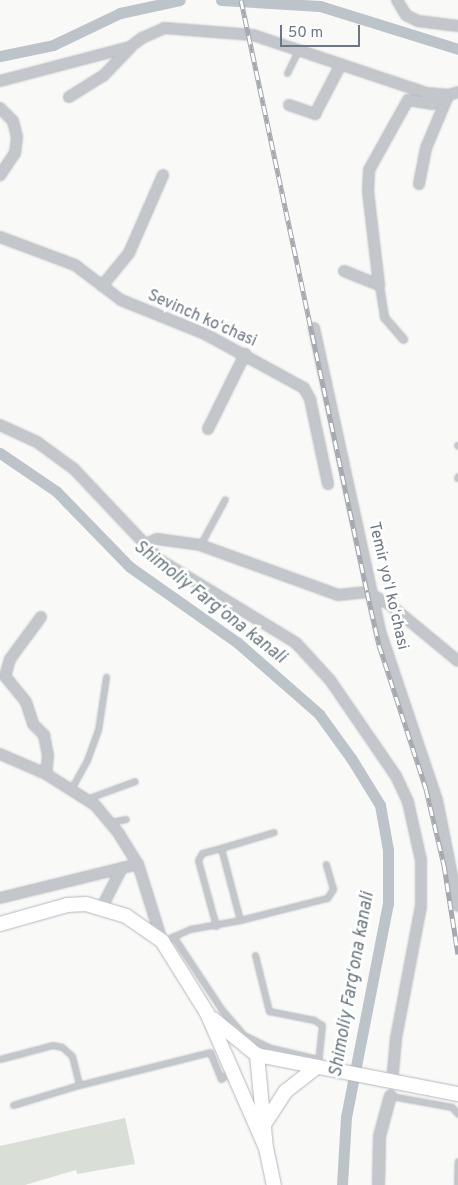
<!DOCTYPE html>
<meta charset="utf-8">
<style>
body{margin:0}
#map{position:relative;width:458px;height:1185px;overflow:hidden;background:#f9f9f8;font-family:Overpass,sans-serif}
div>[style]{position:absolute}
.green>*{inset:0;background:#d9ded7}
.canal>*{height:11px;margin:-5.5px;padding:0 5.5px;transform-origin:5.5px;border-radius:5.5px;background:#bcc3c9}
.roads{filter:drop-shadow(0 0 1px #b4b8bd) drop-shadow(0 0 1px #b4b8bd)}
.service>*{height:5px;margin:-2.5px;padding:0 2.5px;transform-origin:2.5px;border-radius:2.5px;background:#c3c6ca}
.pedestrian>*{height:7px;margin:-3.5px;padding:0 3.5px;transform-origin:3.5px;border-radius:3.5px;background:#c3c6ca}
.minor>*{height:10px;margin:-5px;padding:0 5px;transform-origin:5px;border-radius:5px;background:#c3c6ca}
.tertiary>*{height:11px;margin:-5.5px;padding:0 5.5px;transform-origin:5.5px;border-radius:5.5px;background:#c3c6ca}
.secondary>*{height:14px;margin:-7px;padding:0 7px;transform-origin:7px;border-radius:7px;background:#fff}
.rail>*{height:5px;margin-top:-2.5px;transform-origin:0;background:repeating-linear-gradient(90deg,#fff 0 9px,#a5a9af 0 18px);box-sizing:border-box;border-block:1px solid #a5a9af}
span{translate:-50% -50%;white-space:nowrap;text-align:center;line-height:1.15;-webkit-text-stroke:5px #fff;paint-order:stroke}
.street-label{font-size:16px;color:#6c7785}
.water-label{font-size:18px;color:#68777f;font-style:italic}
.scale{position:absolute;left:280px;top:25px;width:80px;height:22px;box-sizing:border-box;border:2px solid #6c7785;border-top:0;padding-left:6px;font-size:15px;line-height:18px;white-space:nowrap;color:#6c7785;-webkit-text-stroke:4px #fff;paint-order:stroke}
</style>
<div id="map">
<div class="green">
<i style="clip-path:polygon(125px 1118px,135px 1164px,77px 1174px,76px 1170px,25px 1185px,0 1185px,0 1146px)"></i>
</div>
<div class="canal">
<i style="left:221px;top:0;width:99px;rotate:3.5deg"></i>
<i style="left:320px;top:6px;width:145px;rotate:17.3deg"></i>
<i style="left:0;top:56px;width:54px;rotate:-11.7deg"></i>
<i style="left:53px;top:45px;width:74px;rotate:-25.5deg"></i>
<i style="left:120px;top:13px;width:61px;rotate:-12.2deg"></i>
<i style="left:0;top:453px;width:68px;rotate:34.2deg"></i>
<i style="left:56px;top:491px;width:106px;rotate:45.8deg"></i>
<i style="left:130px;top:567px;width:132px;rotate:35.1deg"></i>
<i style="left:238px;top:643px;width:108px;rotate:41.2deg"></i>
<i style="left:319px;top:714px;width:54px;rotate:54deg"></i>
<i style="left:351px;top:758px;width:55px;rotate:58.3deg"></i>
<i style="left:380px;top:805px;width:46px;rotate:79.9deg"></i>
<i style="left:388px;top:850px;width:53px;rotate:90deg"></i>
<i style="left:388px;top:903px;width:218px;rotate:101.1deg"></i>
<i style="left:346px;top:1117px;width:68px;rotate:93.4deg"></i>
</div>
<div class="roads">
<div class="service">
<i style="left:287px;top:73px;width:25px;rotate:-64deg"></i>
<i style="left:457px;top:445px;width:1px;rotate:45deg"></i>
<i style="left:457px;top:478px;width:2px;rotate:-63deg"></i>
<i style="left:200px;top:545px;width:52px;rotate:-61.5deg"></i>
<i style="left:71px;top:789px;width:33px;rotate:-61deg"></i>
<i style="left:87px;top:760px;width:32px;rotate:-70deg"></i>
<i style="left:98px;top:730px;width:54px;rotate:-81.4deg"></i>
<i style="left:86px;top:799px;width:52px;rotate:-20.2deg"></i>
<i style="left:110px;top:822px;width:16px;rotate:-11deg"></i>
<i style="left:240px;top:920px;width:90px;rotate:-14.2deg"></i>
<i style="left:327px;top:898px;width:11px;rotate:-56deg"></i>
<i style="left:333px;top:889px;width:26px;rotate:-106deg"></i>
<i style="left:216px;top:926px;width:68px;rotate:-105.3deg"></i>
<i style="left:198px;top:860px;width:8px;rotate:-60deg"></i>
<i style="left:202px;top:853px;width:20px;rotate:-15deg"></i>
<i style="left:173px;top:936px;width:89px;rotate:56.5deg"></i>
<i style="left:222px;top:1010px;width:33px;rotate:49deg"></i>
<i style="left:244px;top:1035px;width:30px;rotate:26deg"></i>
<i style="left:271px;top:1048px;width:48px;rotate:13.2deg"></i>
<i style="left:163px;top:941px;width:30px;rotate:-24deg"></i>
<i style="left:190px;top:929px;width:51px;rotate:-10.2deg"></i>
<i style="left:240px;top:920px;width:74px;rotate:-104.8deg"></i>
<i style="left:221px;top:848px;width:55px;rotate:-16.8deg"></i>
<i style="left:255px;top:955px;width:58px;rotate:76deg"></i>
<i style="left:269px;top:1011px;width:46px;rotate:11.3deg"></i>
<i style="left:314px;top:1020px;width:9px;rotate:32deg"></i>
<i style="left:322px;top:1025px;width:37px;rotate:96deg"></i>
<i style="left:0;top:1059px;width:55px;rotate:-14.8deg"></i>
<i style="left:53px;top:1045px;width:9px;rotate:13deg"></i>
<i style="left:62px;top:1047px;width:13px;rotate:42deg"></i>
<i style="left:72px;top:1056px;width:30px;rotate:76deg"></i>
<i style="left:79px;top:1085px;width:135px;rotate:-14.1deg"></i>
<i style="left:210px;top:1052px;width:29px;rotate:68deg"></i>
<i style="left:221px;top:1079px;width:11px;rotate:-38deg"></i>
<i style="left:391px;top:1096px;width:62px;rotate:10.2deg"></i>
<i style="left:452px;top:1107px;width:9px;rotate:49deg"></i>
<i style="left:13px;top:1105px;width:69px;rotate:-16.9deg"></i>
<i style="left:457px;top:1185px;width:24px;rotate:-88deg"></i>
</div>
<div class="pedestrian">
<i style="left:379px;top:285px;width:32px;rotate:81deg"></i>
<i style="left:384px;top:317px;width:29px;rotate:49deg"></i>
</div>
<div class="minor">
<i style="left:397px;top:0;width:17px;rotate:59deg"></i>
<i style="left:406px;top:15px;width:13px;rotate:27deg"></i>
<i style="left:418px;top:21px;width:40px;rotate:7.1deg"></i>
<i style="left:0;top:81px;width:134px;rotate:-14.7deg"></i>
<i style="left:130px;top:47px;width:15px;rotate:-37deg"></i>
<i style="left:142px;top:38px;width:24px;rotate:-24deg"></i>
<i style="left:164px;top:28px;width:89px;rotate:4.5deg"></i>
<i style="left:253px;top:35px;width:182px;rotate:18.5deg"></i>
<i style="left:426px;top:93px;width:23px;rotate:5deg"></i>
<i style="left:449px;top:95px;width:9px;rotate:-18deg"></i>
<i style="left:69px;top:97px;width:40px;rotate:-32deg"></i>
<i style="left:103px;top:76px;width:39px;rotate:-46deg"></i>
<i style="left:289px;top:105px;width:28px;rotate:19deg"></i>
<i style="left:315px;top:114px;width:56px;rotate:-62.5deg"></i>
<i style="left:0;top:108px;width:18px;rotate:45deg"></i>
<i style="left:13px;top:121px;width:16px;rotate:76deg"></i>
<i style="left:17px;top:137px;width:16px;rotate:97deg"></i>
<i style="left:15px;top:153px;width:27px;rotate:124deg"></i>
<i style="left:419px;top:184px;width:37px;rotate:-79deg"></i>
<i style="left:426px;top:148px;width:56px;rotate:-67.1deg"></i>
<i style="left:0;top:237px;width:80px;rotate:20.5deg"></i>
<i style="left:75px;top:265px;width:58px;rotate:37.3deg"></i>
<i style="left:121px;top:300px;width:91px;rotate:22deg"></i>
<i style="left:205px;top:334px;width:113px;rotate:28.6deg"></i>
<i style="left:304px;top:388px;width:13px;rotate:61deg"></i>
<i style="left:310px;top:399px;width:87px;rotate:78deg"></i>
<i style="left:344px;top:271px;width:38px;rotate:22deg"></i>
<i style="left:379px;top:285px;width:95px;rotate:-96.7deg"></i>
<i style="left:368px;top:191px;width:21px;rotate:-87deg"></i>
<i style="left:369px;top:170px;width:80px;rotate:-60.9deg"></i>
<i style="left:408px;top:100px;width:24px;rotate:9deg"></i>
<i style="left:432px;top:104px;width:19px;rotate:-28deg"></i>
<i style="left:102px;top:286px;width:43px;rotate:-50.7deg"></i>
<i style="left:129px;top:253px;width:85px;rotate:-66.4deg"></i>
<i style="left:314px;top:328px;width:310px;rotate:77.7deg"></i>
<i style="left:380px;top:631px;width:178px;rotate:71.4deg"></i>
<i style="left:437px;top:800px;width:108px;rotate:78.8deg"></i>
<i style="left:0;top:425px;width:41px;rotate:24.7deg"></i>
<i style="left:37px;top:442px;width:46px;rotate:36.1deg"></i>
<i style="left:74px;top:469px;width:125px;rotate:46.6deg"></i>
<i style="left:160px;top:560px;width:159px;rotate:31.4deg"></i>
<i style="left:296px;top:643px;width:50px;rotate:47.4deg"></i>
<i style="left:330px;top:680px;width:116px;rotate:55.5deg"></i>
<i style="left:396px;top:776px;width:29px;rotate:65deg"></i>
<i style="left:408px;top:802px;width:59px;rotate:77.4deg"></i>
<i style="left:421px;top:860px;width:46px;rotate:90deg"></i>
<i style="left:421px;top:906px;width:134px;rotate:100.7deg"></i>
<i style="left:396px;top:1038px;width:45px;rotate:95.1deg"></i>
<i style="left:208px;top:429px;width:84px;rotate:-63.7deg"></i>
<i style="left:144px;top:545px;width:14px;rotate:-25deg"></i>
<i style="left:157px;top:539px;width:43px;rotate:7.9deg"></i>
<i style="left:200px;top:545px;width:147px;rotate:19.9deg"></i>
<i style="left:338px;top:595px;width:29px;rotate:-6deg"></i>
<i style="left:367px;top:592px;width:25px;rotate:29deg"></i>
<i style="left:389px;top:604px;width:89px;rotate:39.6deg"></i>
<i style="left:41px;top:617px;width:52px;rotate:126.4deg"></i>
<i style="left:10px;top:659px;width:18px;rotate:106deg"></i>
<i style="left:5px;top:676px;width:33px;rotate:51deg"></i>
<i style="left:26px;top:702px;width:23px;rotate:72deg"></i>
<i style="left:33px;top:724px;width:16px;rotate:45deg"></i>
<i style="left:44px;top:735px;width:21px;rotate:79deg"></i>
<i style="left:48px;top:756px;width:18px;rotate:96deg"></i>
<i style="left:0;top:754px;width:50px;rotate:23.5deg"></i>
<i style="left:46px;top:774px;width:58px;rotate:32.3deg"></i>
<i style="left:95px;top:805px;width:38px;rotate:50deg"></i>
<i style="left:119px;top:834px;width:36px;rotate:58deg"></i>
<i style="left:138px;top:864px;width:81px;rotate:72.7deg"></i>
<i style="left:0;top:898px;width:142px;rotate:-13.8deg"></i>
<i style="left:102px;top:907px;width:44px;rotate:-62.9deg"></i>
</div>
<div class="tertiary">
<i style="left:378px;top:1185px;width:49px;rotate:-88.8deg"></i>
<i style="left:379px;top:1136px;width:42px;rotate:-75deg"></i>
</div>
<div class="secondary">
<i style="left:0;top:924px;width:70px;rotate:-15.8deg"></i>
<i style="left:67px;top:905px;width:19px;rotate:-3deg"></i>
<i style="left:86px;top:904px;width:42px;rotate:16.7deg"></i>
<i style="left:126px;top:916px;width:44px;rotate:34.8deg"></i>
<i style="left:162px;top:941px;width:85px;rotate:58deg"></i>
<i style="left:207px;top:1013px;width:147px;rotate:66.4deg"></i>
<i style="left:213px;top:1019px;width:57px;rotate:39.3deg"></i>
<i style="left:257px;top:1055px;width:205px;rotate:11deg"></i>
<i style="left:257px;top:1055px;width:93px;rotate:84.5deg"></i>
<i style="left:266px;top:1148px;width:38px;rotate:78deg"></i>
<i style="left:265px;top:1123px;width:38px;rotate:-57deg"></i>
<i style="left:286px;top:1091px;width:39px;rotate:-38deg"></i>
</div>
</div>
<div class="rail">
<i style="left:241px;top:0;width:605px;rotate:77.98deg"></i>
<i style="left:367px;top:592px;width:54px;rotate:77.2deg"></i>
<i style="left:379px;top:645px;width:151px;rotate:71.9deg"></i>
<i style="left:426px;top:789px;width:78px;rotate:76.7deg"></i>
<i style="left:444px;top:865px;width:90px;rotate:81.1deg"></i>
</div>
<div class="street-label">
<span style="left:202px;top:319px;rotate:24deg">Sevinch koʻchasi</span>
<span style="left:388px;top:586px;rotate:77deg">Temir yoʻl koʻchasi</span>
</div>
<div class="water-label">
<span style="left:209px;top:603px;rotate:38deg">Shimoliy Fargʻona kanali</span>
<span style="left:353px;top:985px;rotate:-80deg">Shimoliy Fargʻona kanali</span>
</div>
<div class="scale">50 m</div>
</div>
